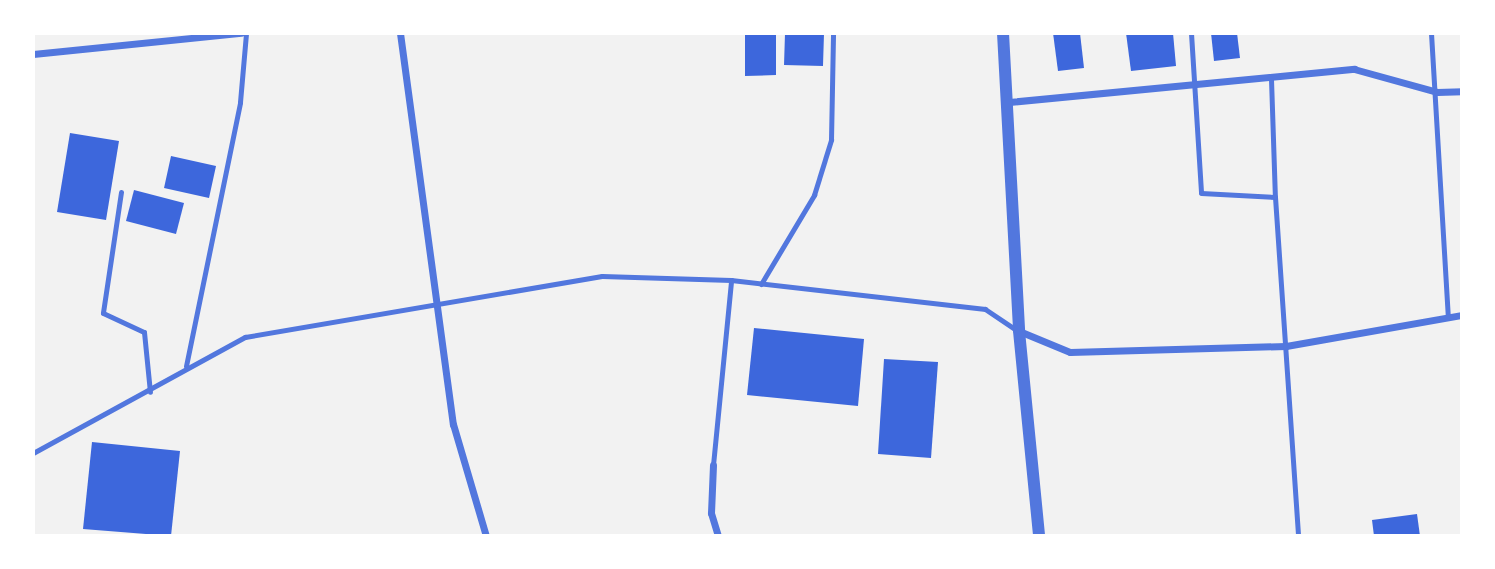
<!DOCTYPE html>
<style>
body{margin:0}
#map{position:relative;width:1495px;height:569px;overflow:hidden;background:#f2f2f2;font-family:"Nunito Sans",sans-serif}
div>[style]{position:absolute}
.building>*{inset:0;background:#3d67dc}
.service>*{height:5px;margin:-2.5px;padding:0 2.5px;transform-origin:2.5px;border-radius:2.5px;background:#5277de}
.minor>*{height:7px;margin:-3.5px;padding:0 3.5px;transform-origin:3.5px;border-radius:3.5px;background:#5277de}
.tertiary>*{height:12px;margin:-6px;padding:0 6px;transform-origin:6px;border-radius:6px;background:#5277de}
span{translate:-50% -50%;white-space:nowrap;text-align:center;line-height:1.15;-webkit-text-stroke:5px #fff;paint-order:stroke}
.frame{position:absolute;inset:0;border:35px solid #fff;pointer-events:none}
</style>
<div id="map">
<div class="building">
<i style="clip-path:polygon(745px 33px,776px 33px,776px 75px,745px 76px)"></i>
<i style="clip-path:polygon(785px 33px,824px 33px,823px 66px,784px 65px)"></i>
<i style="clip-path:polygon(1053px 33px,1080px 33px,1084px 68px,1058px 71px)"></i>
<i style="clip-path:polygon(1126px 33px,1173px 33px,1176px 66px,1131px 71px)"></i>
<i style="clip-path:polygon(1211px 33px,1237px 33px,1240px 58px,1214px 61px)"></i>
<i style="clip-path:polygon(70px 133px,119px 141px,106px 220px,57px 212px)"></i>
<i style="clip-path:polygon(171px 156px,216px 166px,209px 198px,164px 188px)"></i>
<i style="clip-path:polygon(134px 190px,184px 203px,176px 234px,126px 221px)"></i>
<i style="clip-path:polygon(754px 328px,864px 339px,858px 406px,747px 395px)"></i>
<i style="clip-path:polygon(884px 359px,938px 362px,931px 458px,878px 454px)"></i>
<i style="clip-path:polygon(92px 442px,180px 451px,171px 536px,83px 529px)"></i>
<i style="clip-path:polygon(1417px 514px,1420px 536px,1374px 536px,1372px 520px)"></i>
</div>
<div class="service">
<i style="left:1191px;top:33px;width:160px;rotate:86.4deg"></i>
<i style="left:1201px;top:193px;width:74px;rotate:3.1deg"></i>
<i style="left:1275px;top:197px;width:340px;rotate:86.1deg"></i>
<i style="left:1431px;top:33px;width:285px;rotate:86.6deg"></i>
<i style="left:1271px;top:79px;width:118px;rotate:88.1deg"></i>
<i style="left:121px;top:192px;width:122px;rotate:98.5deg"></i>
<i style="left:103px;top:313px;width:45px;rotate:24.9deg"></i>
<i style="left:144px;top:332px;width:60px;rotate:84.3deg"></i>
<i style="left:761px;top:284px;width:104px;rotate:-59.2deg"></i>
<i style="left:814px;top:195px;width:58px;rotate:-72.8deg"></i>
<i style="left:831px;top:140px;width:107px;rotate:-88.9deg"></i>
<i style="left:186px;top:366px;width:269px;rotate:-78.4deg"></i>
<i style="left:240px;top:102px;width:69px;rotate:-85deg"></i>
<i style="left:33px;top:453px;width:242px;rotate:-28.7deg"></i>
<i style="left:245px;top:337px;width:362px;rotate:-9.7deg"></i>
<i style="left:602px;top:276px;width:129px;rotate:1.8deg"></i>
<i style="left:731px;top:280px;width:256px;rotate:6.5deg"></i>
<i style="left:985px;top:309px;width:37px;rotate:34deg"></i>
<i style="left:713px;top:465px;width:186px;rotate:-84.4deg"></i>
</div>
<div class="minor">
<i style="left:400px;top:33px;width:395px;rotate:82.3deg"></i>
<i style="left:453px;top:424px;width:117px;rotate:73.6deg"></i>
<i style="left:33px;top:54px;width:209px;rotate:-5.8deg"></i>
<i style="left:1009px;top:102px;width:347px;rotate:-5.5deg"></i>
<i style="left:1354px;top:69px;width:86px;rotate:15.5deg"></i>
<i style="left:1437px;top:92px;width:25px;rotate:-2deg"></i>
<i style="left:1019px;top:331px;width:55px;rotate:22.4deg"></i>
<i style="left:1070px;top:352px;width:216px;rotate:-1.6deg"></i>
<i style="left:1286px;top:346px;width:179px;rotate:-10deg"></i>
<i style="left:713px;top:465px;width:48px;rotate:92.4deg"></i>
<i style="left:711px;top:513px;width:24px;rotate:73deg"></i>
</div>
<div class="tertiary">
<i style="left:1003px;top:33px;width:298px;rotate:86.9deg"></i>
<i style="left:1019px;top:331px;width:206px;rotate:84.4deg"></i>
</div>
<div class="frame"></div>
</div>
